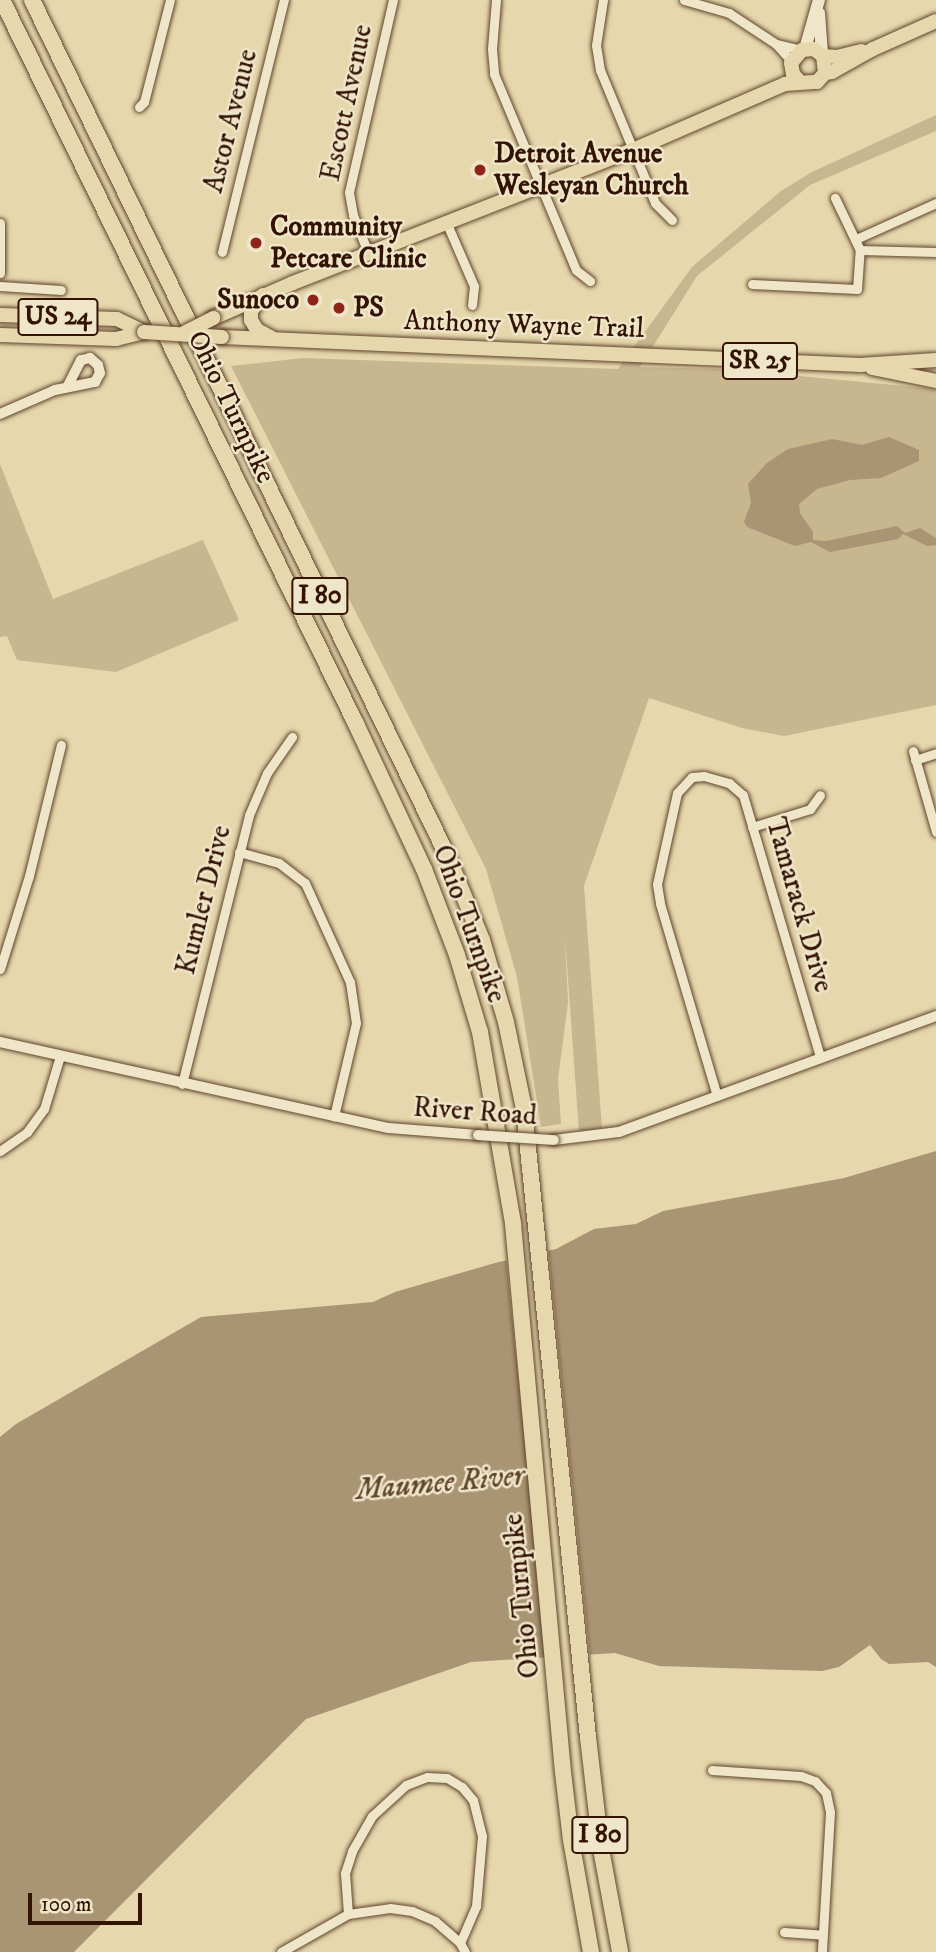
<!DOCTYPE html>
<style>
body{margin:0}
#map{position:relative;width:936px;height:1952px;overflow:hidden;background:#e6d7ac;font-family:"IM FELL DW Pica",serif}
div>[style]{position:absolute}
.green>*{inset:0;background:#c8b68f}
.water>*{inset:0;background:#a99473}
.pier>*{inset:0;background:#e6d7ac}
.roads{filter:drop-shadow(0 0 2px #60442d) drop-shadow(0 0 2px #60442d)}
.minor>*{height:9px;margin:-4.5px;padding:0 4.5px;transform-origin:4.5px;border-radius:4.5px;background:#efe5c9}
.tertiary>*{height:10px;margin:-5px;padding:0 5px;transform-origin:5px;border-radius:5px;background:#efe5c9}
.secondary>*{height:12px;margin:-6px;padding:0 6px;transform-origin:6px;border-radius:6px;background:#efe5c9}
.primary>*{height:14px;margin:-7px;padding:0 7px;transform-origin:7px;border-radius:7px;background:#e6d7ac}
.trunk>*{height:14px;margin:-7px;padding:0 7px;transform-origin:7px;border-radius:7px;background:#e6d7ac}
.motorway>*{height:16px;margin:-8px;padding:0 8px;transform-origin:8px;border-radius:8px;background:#e6d7ac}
.bridges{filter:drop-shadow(0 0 2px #60442d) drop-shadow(0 0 2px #60442d)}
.tertiary-bridge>*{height:10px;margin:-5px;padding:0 5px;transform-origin:5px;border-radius:5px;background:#efe5c9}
.primary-bridge>*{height:14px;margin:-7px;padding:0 7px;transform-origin:7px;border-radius:7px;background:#e6d7ac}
.trunk-bridge>*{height:14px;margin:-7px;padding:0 7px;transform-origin:7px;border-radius:7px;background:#e6d7ac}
.dots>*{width:19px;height:19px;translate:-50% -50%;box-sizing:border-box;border:4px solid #efe5c9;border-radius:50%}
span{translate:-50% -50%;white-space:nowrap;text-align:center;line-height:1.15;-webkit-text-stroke:5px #efe5c9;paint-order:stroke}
.shield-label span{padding:2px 5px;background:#efe5c9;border:2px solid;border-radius:5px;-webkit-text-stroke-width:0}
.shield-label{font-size:26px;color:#331303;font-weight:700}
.street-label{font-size:28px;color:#331303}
.poi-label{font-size:28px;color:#331303;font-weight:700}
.left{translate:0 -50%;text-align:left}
.right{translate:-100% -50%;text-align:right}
.water-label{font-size:30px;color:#624730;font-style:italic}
.scale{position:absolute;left:28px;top:1893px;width:114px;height:32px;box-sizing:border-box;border:4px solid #331303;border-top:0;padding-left:9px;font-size:21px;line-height:24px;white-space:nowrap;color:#331303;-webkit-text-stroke:5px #efe5c9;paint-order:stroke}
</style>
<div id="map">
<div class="green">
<i style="clip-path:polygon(936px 115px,936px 131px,810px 185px,697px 276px,640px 367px,725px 369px,936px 389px,936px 705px,784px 736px,742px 728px,649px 698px,584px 886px,602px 1128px,579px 1132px,565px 937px,568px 1003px,558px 1079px,561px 1124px,541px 1127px,517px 977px,486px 869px,231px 366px,303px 358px,618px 369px,692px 267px,781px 191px,812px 172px)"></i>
<i style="clip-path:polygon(0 464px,53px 599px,203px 540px,239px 620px,116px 672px,17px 660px,7px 636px,0 637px)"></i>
</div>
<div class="water">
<i style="clip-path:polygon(889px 437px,919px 450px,919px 461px,881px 478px,850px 480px,817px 489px,799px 504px,800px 513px,813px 532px,813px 540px,826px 541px,897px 526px,905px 533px,920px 528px,936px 538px,936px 545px,927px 546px,903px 534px,898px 539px,830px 552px,811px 542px,795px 546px,747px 527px,744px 522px,751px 503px,748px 484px,767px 463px,788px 449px,832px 439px,862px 445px)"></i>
<i style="clip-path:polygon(936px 1151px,936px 1667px,928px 1662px,889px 1664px,881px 1659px,870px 1645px,839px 1667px,822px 1671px,659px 1666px,615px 1653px,471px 1662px,306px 1719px,74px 1952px,0 1952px,0 1437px,16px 1424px,201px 1317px,373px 1302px,395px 1292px,495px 1263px,556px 1249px,594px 1229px,636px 1224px,663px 1211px,844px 1178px)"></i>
</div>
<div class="pier">
<i style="clip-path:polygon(548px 1248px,590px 1658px,547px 1659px,506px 1257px)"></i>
</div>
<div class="roads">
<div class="minor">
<i style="left:496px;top:0;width:49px;rotate:94.7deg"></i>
<i style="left:492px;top:49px;width:25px;rotate:85deg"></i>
<i style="left:494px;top:74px;width:212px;rotate:67.3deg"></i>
<i style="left:576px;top:270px;width:18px;rotate:38deg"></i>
<i style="left:603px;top:0;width:46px;rotate:98.8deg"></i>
<i style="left:596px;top:45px;width:25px;rotate:81deg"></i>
<i style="left:600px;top:70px;width:144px;rotate:67.5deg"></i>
<i style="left:655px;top:203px;width:24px;rotate:45deg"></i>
<i style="left:684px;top:0;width:47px;rotate:16.1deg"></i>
<i style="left:729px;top:13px;width:56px;rotate:33.4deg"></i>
<i style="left:776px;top:44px;width:24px;rotate:48deg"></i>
<i style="left:776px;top:44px;width:27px;rotate:13deg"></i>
<i style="left:139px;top:107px;width:7px;rotate:-45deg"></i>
<i style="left:144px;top:102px;width:105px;rotate:-75.7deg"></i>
<i style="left:0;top:223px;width:50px;rotate:90deg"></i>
<i style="left:447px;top:224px;width:68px;rotate:66.5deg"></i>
<i style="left:474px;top:286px;width:19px;rotate:96deg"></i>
<i style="left:856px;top:239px;width:88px;rotate:-24.2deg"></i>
<i style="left:860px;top:250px;width:76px;rotate:1.5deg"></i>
<i style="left:222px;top:252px;width:260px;rotate:-76.2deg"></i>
<i style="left:369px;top:255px;width:43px;rotate:-111.8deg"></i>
<i style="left:353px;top:215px;width:23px;rotate:-100deg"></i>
<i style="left:349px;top:192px;width:197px;rotate:-77.1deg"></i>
<i style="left:752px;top:284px;width:105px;rotate:2.7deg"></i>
<i style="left:857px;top:289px;width:39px;rotate:-86deg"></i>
<i style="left:860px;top:250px;width:58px;rotate:-115.7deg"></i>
<i style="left:0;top:286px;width:61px;rotate:3.8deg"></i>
<i style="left:913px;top:751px;width:84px;rotate:74.1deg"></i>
<i style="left:915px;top:760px;width:22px;rotate:-18deg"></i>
<i style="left:752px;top:827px;width:61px;rotate:-17.2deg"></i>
<i style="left:810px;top:809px;width:17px;rotate:-54deg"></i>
<i style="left:239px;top:852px;width:41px;rotate:15.4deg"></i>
<i style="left:279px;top:863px;width:33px;rotate:38deg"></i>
<i style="left:305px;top:883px;width:109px;rotate:65.6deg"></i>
<i style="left:350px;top:982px;width:41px;rotate:81.7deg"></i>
<i style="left:356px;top:1023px;width:96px;rotate:103.3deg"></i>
<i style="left:0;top:969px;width:97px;rotate:-72.7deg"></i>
<i style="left:29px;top:876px;width:135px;rotate:-76.3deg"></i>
<i style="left:182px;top:1084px;width:277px;rotate:-76deg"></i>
<i style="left:249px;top:815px;width:46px;rotate:-66.8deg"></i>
<i style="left:267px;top:773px;width:44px;rotate:-55.2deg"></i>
<i style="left:717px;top:1096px;width:201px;rotate:-106.5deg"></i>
<i style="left:660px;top:903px;width:19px;rotate:-99deg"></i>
<i style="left:657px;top:884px;width:93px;rotate:-77.6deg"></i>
<i style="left:677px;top:793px;width:22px;rotate:-47deg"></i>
<i style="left:692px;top:777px;width:12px;rotate:-5deg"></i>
<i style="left:704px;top:776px;width:26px;rotate:16deg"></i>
<i style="left:729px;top:783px;width:18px;rotate:41deg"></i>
<i style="left:743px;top:795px;width:273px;rotate:73.6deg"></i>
<i style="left:0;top:1151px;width:33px;rotate:-35deg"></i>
<i style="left:27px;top:1132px;width:29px;rotate:-54deg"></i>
<i style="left:44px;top:1109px;width:55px;rotate:-73.2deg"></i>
<i style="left:712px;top:1770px;width:89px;rotate:3.9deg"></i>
<i style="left:801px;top:1776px;width:15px;rotate:20deg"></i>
<i style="left:815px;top:1781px;width:16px;rotate:47deg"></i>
<i style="left:826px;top:1793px;width:19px;rotate:78deg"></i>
<i style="left:830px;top:1812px;width:140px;rotate:93.3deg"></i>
<i style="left:348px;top:1914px;width:41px;rotate:-94.2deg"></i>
<i style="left:345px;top:1873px;width:23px;rotate:-72deg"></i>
<i style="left:352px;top:1851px;width:40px;rotate:-60.3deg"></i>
<i style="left:372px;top:1816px;width:46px;rotate:-42.4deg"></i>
<i style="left:406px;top:1785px;width:22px;rotate:-21deg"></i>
<i style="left:427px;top:1777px;width:20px;rotate:3deg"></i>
<i style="left:447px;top:1778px;width:17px;rotate:31deg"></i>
<i style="left:462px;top:1787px;width:17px;rotate:50deg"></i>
<i style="left:473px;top:1800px;width:37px;rotate:76deg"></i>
<i style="left:482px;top:1836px;width:70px;rotate:94.9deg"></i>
<i style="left:476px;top:1906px;width:40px;rotate:113.4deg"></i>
<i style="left:784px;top:1932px;width:39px;rotate:4deg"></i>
<i style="left:281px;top:1952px;width:77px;rotate:-29.6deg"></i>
<i style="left:348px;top:1914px;width:42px;rotate:-8.1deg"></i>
<i style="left:390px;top:1908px;width:22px;rotate:8deg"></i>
<i style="left:412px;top:1911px;width:25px;rotate:23deg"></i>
<i style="left:435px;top:1921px;width:33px;rotate:41deg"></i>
<i style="left:460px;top:1943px;width:10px;rotate:61deg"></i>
</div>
<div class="tertiary">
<i style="left:0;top:414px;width:60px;rotate:-23.6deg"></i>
<i style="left:55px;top:390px;width:41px;rotate:-11.3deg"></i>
<i style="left:95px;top:382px;width:10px;rotate:-61deg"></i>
<i style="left:100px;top:373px;width:8px;rotate:-104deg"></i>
<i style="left:98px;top:365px;width:11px;rotate:-139deg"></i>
<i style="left:90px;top:358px;width:9px;rotate:167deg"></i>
<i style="left:81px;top:360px;width:30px;rotate:117deg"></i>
<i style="left:0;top:1042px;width:398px;rotate:12.5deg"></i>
<i style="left:389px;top:1128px;width:89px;rotate:4.5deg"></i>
<i style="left:554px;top:1140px;width:65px;rotate:-7deg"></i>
<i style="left:619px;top:1132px;width:338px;rotate:-20.1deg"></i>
</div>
<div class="secondary">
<i style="left:819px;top:13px;width:41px;rotate:85.8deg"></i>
<i style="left:805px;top:49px;width:51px;rotate:-74.1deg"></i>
</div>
<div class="primary">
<i style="left:823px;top:56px;width:14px;rotate:4deg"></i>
<i style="left:837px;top:57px;width:25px;rotate:-14deg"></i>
<i style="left:800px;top:82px;width:11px;rotate:-131deg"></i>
<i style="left:793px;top:74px;width:11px;rotate:-100deg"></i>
<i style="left:791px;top:63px;width:17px;rotate:-50deg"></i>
<i style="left:802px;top:50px;width:12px;rotate:-5deg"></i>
<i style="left:814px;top:49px;width:11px;rotate:38deg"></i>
<i style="left:823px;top:56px;width:17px;rotate:83deg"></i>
<i style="left:213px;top:318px;width:87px;rotate:-23.6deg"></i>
<i style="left:293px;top:283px;width:365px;rotate:-21.4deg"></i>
<i style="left:633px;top:150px;width:166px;rotate:-23.5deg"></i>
<i style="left:785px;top:84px;width:32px;rotate:-4deg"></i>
<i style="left:817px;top:82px;width:12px;rotate:-48deg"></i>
<i style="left:825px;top:73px;width:7px;rotate:-8deg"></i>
<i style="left:832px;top:72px;width:47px;rotate:-29.3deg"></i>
<i style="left:873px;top:49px;width:69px;rotate:-24deg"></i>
</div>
<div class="trunk">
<i style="left:263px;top:295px;width:20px;rotate:127deg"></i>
<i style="left:251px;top:311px;width:9px;rotate:90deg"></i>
<i style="left:251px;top:320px;width:12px;rotate:59deg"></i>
<i style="left:257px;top:330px;width:17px;rotate:28deg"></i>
<i style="left:0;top:315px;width:117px;rotate:2deg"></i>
<i style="left:117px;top:319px;width:30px;rotate:26deg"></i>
<i style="left:0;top:335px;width:116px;rotate:2deg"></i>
<i style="left:116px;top:339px;width:29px;rotate:-14deg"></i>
<i style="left:222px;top:337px;width:639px;rotate:2.51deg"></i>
<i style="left:860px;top:365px;width:76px;rotate:-3.8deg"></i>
<i style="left:872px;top:368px;width:65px;rotate:11.5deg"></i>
</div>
<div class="motorway">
<i style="left:2px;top:0;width:806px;rotate:63.94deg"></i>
<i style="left:356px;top:724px;width:160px;rotate:64.9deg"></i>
<i style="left:424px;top:869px;width:92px;rotate:69deg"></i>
<i style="left:457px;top:955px;width:80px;rotate:73.4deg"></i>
<i style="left:480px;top:1032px;width:195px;rotate:80.2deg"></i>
<i style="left:513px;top:1224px;width:550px;rotate:84.79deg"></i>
<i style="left:563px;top:1772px;width:68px;rotate:83.3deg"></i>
<i style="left:571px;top:1840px;width:114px;rotate:79.9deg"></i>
<i style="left:32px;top:0;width:950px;rotate:64.11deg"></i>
<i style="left:447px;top:855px;width:92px;rotate:67.6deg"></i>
<i style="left:482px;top:940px;width:85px;rotate:73.7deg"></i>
<i style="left:506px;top:1022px;width:89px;rotate:78.3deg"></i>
<i style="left:524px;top:1109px;width:631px;rotate:84.18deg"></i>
<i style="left:588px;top:1737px;width:113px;rotate:83.4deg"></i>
<i style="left:601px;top:1849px;width:105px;rotate:79.5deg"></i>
</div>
</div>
<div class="bridges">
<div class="tertiary-bridge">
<i style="left:478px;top:1135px;width:76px;rotate:3.8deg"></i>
</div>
<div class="primary-bridge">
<i style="left:184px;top:333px;width:33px;rotate:-27deg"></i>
</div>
<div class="trunk-bridge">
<i style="left:144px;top:332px;width:78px;rotate:3.7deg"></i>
</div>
</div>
<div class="dots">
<i style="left:480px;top:170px;background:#8f2418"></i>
<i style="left:256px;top:243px;background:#8f2418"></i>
<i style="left:313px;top:300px;background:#8f2418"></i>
<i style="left:339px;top:308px;background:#8f2418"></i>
</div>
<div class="shield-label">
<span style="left:58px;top:317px">US 24</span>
<span style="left:760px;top:361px">SR 25</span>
<span style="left:320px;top:596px">I 80</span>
<span style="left:600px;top:1835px">I 80</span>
</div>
<div class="street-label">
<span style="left:347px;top:103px;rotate:-78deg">Escott Avenue</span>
<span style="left:231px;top:121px;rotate:-76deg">Astor Avenue</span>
<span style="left:524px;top:325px;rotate:2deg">Anthony Wayne Trail</span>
<span style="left:231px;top:407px;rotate:64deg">Ohio Turnpike</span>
<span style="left:204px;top:900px;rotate:-76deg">Kumler Drive</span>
<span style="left:799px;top:905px;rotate:74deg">Tamarack Drive</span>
<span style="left:469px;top:924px;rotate:70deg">Ohio Turnpike</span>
<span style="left:475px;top:1112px;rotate:4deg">River Road</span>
<span style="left:522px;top:1596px;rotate:-96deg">Ohio Turnpike</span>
</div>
<div class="poi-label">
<span class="left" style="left:494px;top:170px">Detroit Avenue<br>Wesleyan Church</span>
<span class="left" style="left:270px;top:243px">Community<br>Petcare Clinic</span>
<span class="right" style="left:299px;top:300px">Sunoco</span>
<span class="left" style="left:353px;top:308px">PS</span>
</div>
<div class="water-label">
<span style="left:440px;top:1484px;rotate:-5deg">Maumee River</span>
</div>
<div class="scale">100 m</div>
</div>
